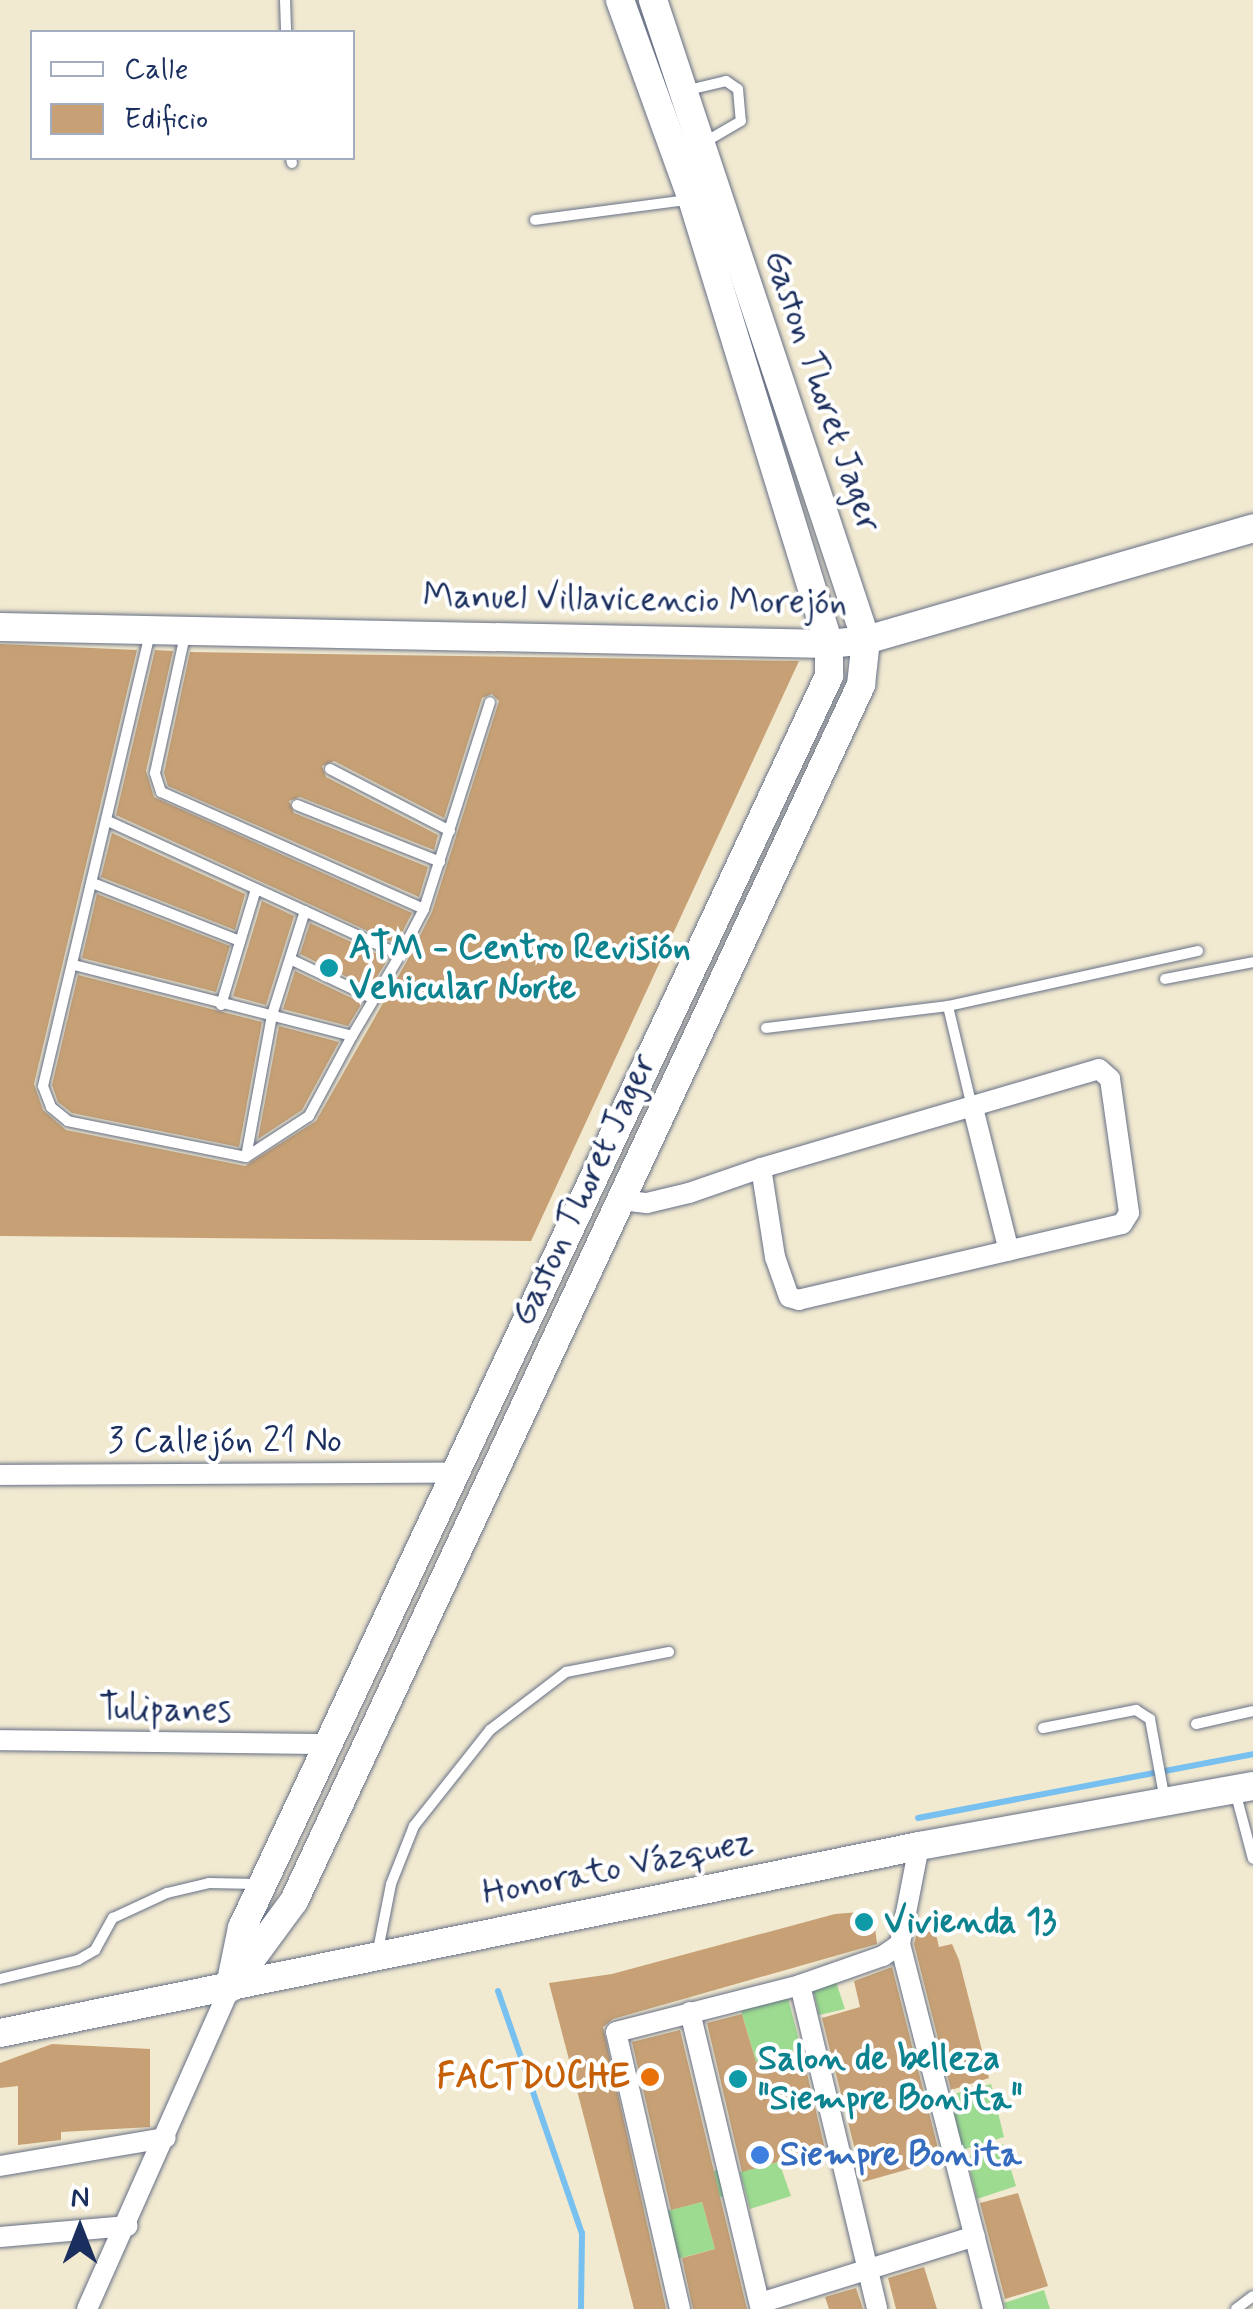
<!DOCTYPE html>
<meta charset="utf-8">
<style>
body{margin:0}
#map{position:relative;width:1253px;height:2309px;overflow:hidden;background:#f1e9d0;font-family:Mynerve,sans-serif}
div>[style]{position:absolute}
.green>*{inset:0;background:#9ddb90}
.stream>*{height:6px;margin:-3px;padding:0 3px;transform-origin:3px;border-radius:3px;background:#77c0f0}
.building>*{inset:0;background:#c7a175}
.roads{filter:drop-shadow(0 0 2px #667086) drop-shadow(0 0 2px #667086)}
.lane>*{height:10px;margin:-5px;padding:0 5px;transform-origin:5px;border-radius:5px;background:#fff}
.street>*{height:20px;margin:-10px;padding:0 10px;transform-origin:10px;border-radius:10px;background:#fff}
.secondary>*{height:28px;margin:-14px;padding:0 14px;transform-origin:14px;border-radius:14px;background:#fff}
.dots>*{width:28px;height:28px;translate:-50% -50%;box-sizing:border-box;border:5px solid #fff;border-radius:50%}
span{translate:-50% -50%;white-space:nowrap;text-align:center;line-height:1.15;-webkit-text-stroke:8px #fff;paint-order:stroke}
.street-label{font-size:35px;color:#1b2f5e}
.culture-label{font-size:35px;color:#0d838f;font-weight:700}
.left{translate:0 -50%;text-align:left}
.food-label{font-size:35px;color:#c56008;font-weight:700}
.right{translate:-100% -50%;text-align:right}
.shop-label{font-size:35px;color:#366cbe;font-weight:700}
.legend{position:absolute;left:30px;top:30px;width:325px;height:130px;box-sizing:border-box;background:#fff;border:2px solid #a4acbf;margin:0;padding:12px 18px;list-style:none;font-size:30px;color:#1b2f5e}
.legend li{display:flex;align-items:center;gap:20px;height:50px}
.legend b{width:50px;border:2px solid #a4acbf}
.north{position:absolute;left:30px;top:2179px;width:100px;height:100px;-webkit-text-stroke:8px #fff;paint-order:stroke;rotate:0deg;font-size:28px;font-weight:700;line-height:40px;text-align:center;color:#1b2f5e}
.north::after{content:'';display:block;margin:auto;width:35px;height:45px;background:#1b2f5e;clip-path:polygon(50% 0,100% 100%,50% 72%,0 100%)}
</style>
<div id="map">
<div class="green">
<i style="clip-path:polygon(836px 1982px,845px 2009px,819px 2015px,813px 1988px)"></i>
<i style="clip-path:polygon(788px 1998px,801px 2048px,756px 2062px,741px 2010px)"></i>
<i style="clip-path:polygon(991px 2084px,1004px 2137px,962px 2150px,950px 2095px)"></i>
<i style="clip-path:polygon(1003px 2144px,1016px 2186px,977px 2199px,967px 2157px)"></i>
<i style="clip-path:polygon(779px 2162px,791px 2196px,750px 2209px,740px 2172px)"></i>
<i style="clip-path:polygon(726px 2168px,731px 2194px,702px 2202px,715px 2249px,673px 2260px,662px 2212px,702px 2202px,696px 2175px)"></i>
<i style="clip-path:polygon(1044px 2290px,1050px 2309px,1006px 2309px,1004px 2303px)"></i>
</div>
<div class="stream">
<i style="left:918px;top:1818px;width:341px;rotate:-10.8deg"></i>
<i style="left:498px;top:1991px;width:256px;rotate:70.9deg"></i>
<i style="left:582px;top:2233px;width:76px;rotate:90.8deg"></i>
</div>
<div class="building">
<i style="clip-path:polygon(0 644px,137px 650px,34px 1084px,43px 1110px,66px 1130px,245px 1166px,316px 1121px,408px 959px,432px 912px,499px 701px,492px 694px,482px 698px,444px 818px,334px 761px,322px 766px,326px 777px,438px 835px,434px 850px,300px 797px,289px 801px,294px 813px,428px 867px,419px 897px,168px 786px,164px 773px,190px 652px,799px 661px,531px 1241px,0 1236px)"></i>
<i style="clip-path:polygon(155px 650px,173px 651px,146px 771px,154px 797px,412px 913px,396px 944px,116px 815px)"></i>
<i style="clip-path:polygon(112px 833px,245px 894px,235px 930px,101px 877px)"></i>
<i style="clip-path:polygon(97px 894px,230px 946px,216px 992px,82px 958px)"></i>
<i style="clip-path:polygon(262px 901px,294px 916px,266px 1005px,233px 996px)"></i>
<i style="clip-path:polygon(310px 923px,388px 959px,370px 988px,300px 954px)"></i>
<i style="clip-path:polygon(295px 971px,362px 1003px,348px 1026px,283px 1009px)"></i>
<i style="clip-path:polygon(78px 975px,262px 1022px,239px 1147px,72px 1113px,58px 1102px,52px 1085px)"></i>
<i style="clip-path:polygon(279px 1026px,339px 1042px,302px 1110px,258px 1139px)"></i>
<i style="clip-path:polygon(873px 1911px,877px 1944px,613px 2019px,603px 2027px,666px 2309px,634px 2309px,549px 1983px,612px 1974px,835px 1914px)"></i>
<i style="clip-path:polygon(935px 1930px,939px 1947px,952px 1944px,959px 1960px,989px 2078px,951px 2090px,914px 1944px,916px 1936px)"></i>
<i style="clip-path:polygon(892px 1967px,941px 2160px,863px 2182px,822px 2018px,860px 2007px,854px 1981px)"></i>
<i style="clip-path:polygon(742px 2014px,756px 2062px,801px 2048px,825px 2149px,742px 2172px,707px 2023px)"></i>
<i style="clip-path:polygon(680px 2030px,747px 2309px,693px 2309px,682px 2258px,715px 2249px,702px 2202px,671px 2210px,632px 2042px)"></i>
<i style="clip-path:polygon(52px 2044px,150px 2049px,150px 2127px,61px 2132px,61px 2140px,18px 2145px,18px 2086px,0 2088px,0 2063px)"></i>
<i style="clip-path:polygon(1018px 2193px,1048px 2286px,1005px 2299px,980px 2203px)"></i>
<i style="clip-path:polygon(924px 2267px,937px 2309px,896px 2309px,888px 2278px)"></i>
<i style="clip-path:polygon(856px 2288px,863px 2309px,829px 2309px,825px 2297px)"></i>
</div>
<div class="roads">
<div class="lane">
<i style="left:285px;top:0;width:32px;rotate:88deg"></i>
<i style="left:684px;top:91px;width:43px;rotate:-13.4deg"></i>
<i style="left:726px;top:81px;width:14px;rotate:34deg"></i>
<i style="left:738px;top:89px;width:32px;rotate:85deg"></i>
<i style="left:741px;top:121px;width:42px;rotate:149.7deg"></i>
<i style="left:291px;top:158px;width:5px;rotate:79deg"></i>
<i style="left:535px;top:220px;width:153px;rotate:-7.5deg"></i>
<i style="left:330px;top:769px;width:135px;rotate:27.3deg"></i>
<i style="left:297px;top:805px;width:154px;rotate:21.7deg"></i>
<i style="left:110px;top:822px;width:319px;rotate:24.6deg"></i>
<i style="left:400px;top:955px;width:52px;rotate:-62.4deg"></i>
<i style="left:424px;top:909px;width:288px;rotate:-156deg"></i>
<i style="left:161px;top:792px;width:20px;rotate:-108deg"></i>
<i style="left:155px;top:773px;width:145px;rotate:-77.7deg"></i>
<i style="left:95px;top:884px;width:156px;rotate:21.5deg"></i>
<i style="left:424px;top:909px;width:217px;rotate:-72.3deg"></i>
<i style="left:290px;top:959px;width:93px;rotate:25.5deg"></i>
<i style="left:74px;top:965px;width:287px;rotate:14.3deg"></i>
<i style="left:352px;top:1036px;width:91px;rotate:118.3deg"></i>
<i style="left:309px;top:1116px;width:75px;rotate:146.9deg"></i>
<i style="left:246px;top:1157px;width:182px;rotate:-168.6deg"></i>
<i style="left:68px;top:1121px;width:22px;rotate:-141deg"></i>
<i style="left:51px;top:1107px;width:22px;rotate:-111deg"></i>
<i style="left:43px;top:1086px;width:464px;rotate:-76.7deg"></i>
<i style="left:1165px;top:979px;width:90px;rotate:-10.9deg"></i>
<i style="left:221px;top:1005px;width:121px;rotate:-73.2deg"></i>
<i style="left:766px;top:1028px;width:183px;rotate:-6.9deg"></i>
<i style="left:352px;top:1036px;width:94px;rotate:-59.3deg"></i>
<i style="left:972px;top:1107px;width:104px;rotate:-103.4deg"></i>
<i style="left:948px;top:1006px;width:256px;rotate:-12.4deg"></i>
<i style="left:246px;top:1157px;width:144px;rotate:-79.6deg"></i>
<i style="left:272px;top:1015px;width:109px;rotate:-72.4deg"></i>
<i style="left:1196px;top:1724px;width:58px;rotate:-12.8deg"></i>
<i style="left:1043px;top:1728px;width:95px;rotate:-11deg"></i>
<i style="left:1136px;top:1710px;width:17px;rotate:33deg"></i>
<i style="left:1150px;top:1719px;width:83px;rotate:79.6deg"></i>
<i style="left:1235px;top:1791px;width:70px;rotate:75.2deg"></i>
<i style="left:377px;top:1955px;width:72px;rotate:-78.8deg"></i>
<i style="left:391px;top:1884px;width:62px;rotate:-68.4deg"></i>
<i style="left:414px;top:1826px;width:122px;rotate:-51.6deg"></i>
<i style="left:490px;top:1730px;width:96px;rotate:-37.3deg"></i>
<i style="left:566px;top:1672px;width:105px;rotate:-11deg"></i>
<i style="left:0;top:1979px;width:80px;rotate:-13.7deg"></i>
<i style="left:78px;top:1960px;width:20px;rotate:-30deg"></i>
<i style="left:95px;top:1950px;width:37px;rotate:-61deg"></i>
<i style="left:113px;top:1918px;width:60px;rotate:-24.8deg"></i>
<i style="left:167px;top:1893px;width:43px;rotate:-13.4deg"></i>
<i style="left:209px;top:1883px;width:48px;rotate:1.2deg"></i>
<i style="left:1236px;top:2309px;width:21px;rotate:-37deg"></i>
</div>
<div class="street">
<i style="left:973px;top:1108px;width:147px;rotate:75.9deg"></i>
<i style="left:621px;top:1200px;width:26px;rotate:7deg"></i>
<i style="left:647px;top:1203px;width:43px;rotate:-13.4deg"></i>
<i style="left:689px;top:1193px;width:76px;rotate:-19.1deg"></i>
<i style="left:761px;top:1168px;width:352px;rotate:-16.3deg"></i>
<i style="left:1099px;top:1069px;width:15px;rotate:42deg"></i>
<i style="left:1110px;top:1079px;width:135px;rotate:81.9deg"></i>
<i style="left:1129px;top:1213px;width:13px;rotate:122deg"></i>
<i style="left:1122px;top:1224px;width:332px;rotate:166.8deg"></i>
<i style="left:799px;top:1300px;width:10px;rotate:-163deg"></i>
<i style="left:789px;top:1297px;width:42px;rotate:-109.3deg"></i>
<i style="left:775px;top:1257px;width:90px;rotate:-98.9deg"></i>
<i style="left:0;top:1475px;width:451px;rotate:-0.3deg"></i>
<i style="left:0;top:1740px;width:329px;rotate:0.7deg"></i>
<i style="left:919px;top:1846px;width:100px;rotate:101deg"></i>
<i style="left:900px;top:1944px;width:377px;rotate:75.7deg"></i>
<i style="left:800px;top:1985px;width:333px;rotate:76.6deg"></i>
<i style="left:690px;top:2012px;width:305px;rotate:76.6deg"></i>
<i style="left:0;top:2166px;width:168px;rotate:-9.6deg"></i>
<i style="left:0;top:2237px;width:128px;rotate:-4.9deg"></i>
<i style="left:760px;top:2303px;width:225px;rotate:-17.3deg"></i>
<i style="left:87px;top:2309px;width:351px;rotate:-66deg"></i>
<i style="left:680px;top:2309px;width:284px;rotate:-103deg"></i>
<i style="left:616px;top:2032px;width:190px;rotate:-14.3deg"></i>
<i style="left:800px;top:1985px;width:88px;rotate:-19.3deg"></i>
<i style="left:883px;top:1956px;width:21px;rotate:-35deg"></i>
</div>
<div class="secondary">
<i style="left:0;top:627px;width:829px;rotate:1.17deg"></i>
<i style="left:829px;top:644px;width:37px;rotate:-6deg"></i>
<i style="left:866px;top:640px;width:403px;rotate:-16.1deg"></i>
<i style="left:231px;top:1981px;width:54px;rotate:-78.3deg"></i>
<i style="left:242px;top:1928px;width:1383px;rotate:-64.88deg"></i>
<i style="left:829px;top:676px;width:32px;rotate:-90deg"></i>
<i style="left:829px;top:644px;width:466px;rotate:-107.1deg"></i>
<i style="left:692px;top:199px;width:212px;rotate:-109.9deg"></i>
<i style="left:230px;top:1988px;width:108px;rotate:-53.7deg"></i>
<i style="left:294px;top:1901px;width:1342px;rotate:-65deg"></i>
<i style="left:861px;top:685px;width:45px;rotate:-83.7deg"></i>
<i style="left:866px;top:640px;width:675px;rotate:-108.41deg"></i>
<i style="left:0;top:2033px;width:938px;rotate:-11.5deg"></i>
<i style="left:919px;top:1846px;width:339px;rotate:-10.2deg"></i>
</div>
</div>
<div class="dots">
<i style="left:329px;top:968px;background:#0f9aa8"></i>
<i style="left:864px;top:1922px;background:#0f9aa8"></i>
<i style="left:650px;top:2077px;background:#e8710a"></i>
<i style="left:738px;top:2079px;background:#0f9aa8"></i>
<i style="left:760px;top:2155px;background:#3f7fe0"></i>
</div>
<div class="street-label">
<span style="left:822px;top:391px;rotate:71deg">Gaston Thoret Jager</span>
<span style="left:635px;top:600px;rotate:1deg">Manuel Villavicencio Morejón</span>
<span style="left:584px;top:1190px;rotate:-65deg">Gaston Thoret Jager</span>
<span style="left:225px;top:1441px">3 Callejón 21 No</span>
<span style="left:165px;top:1710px;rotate:1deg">Tulipanes</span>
<span style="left:618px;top:1868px;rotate:-11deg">Honorato Vázquez</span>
</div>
<div class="culture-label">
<span class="left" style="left:349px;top:968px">ATM - Centro Revisión<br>Vehicular Norte</span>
<span class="left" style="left:884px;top:1922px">Vivienda 13</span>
<span class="left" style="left:758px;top:2079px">Salon de belleza<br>"Siempre Bonita"</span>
</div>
<div class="food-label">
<span class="right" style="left:630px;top:2077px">FACTDUCHE</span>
</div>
<div class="shop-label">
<span class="left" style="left:780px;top:2155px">Siempre Bonita</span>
</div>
<ul class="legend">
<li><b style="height:12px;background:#fff"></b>Calle</li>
<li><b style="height:28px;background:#c7a175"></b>Edificio</li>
</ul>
<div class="north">N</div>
</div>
